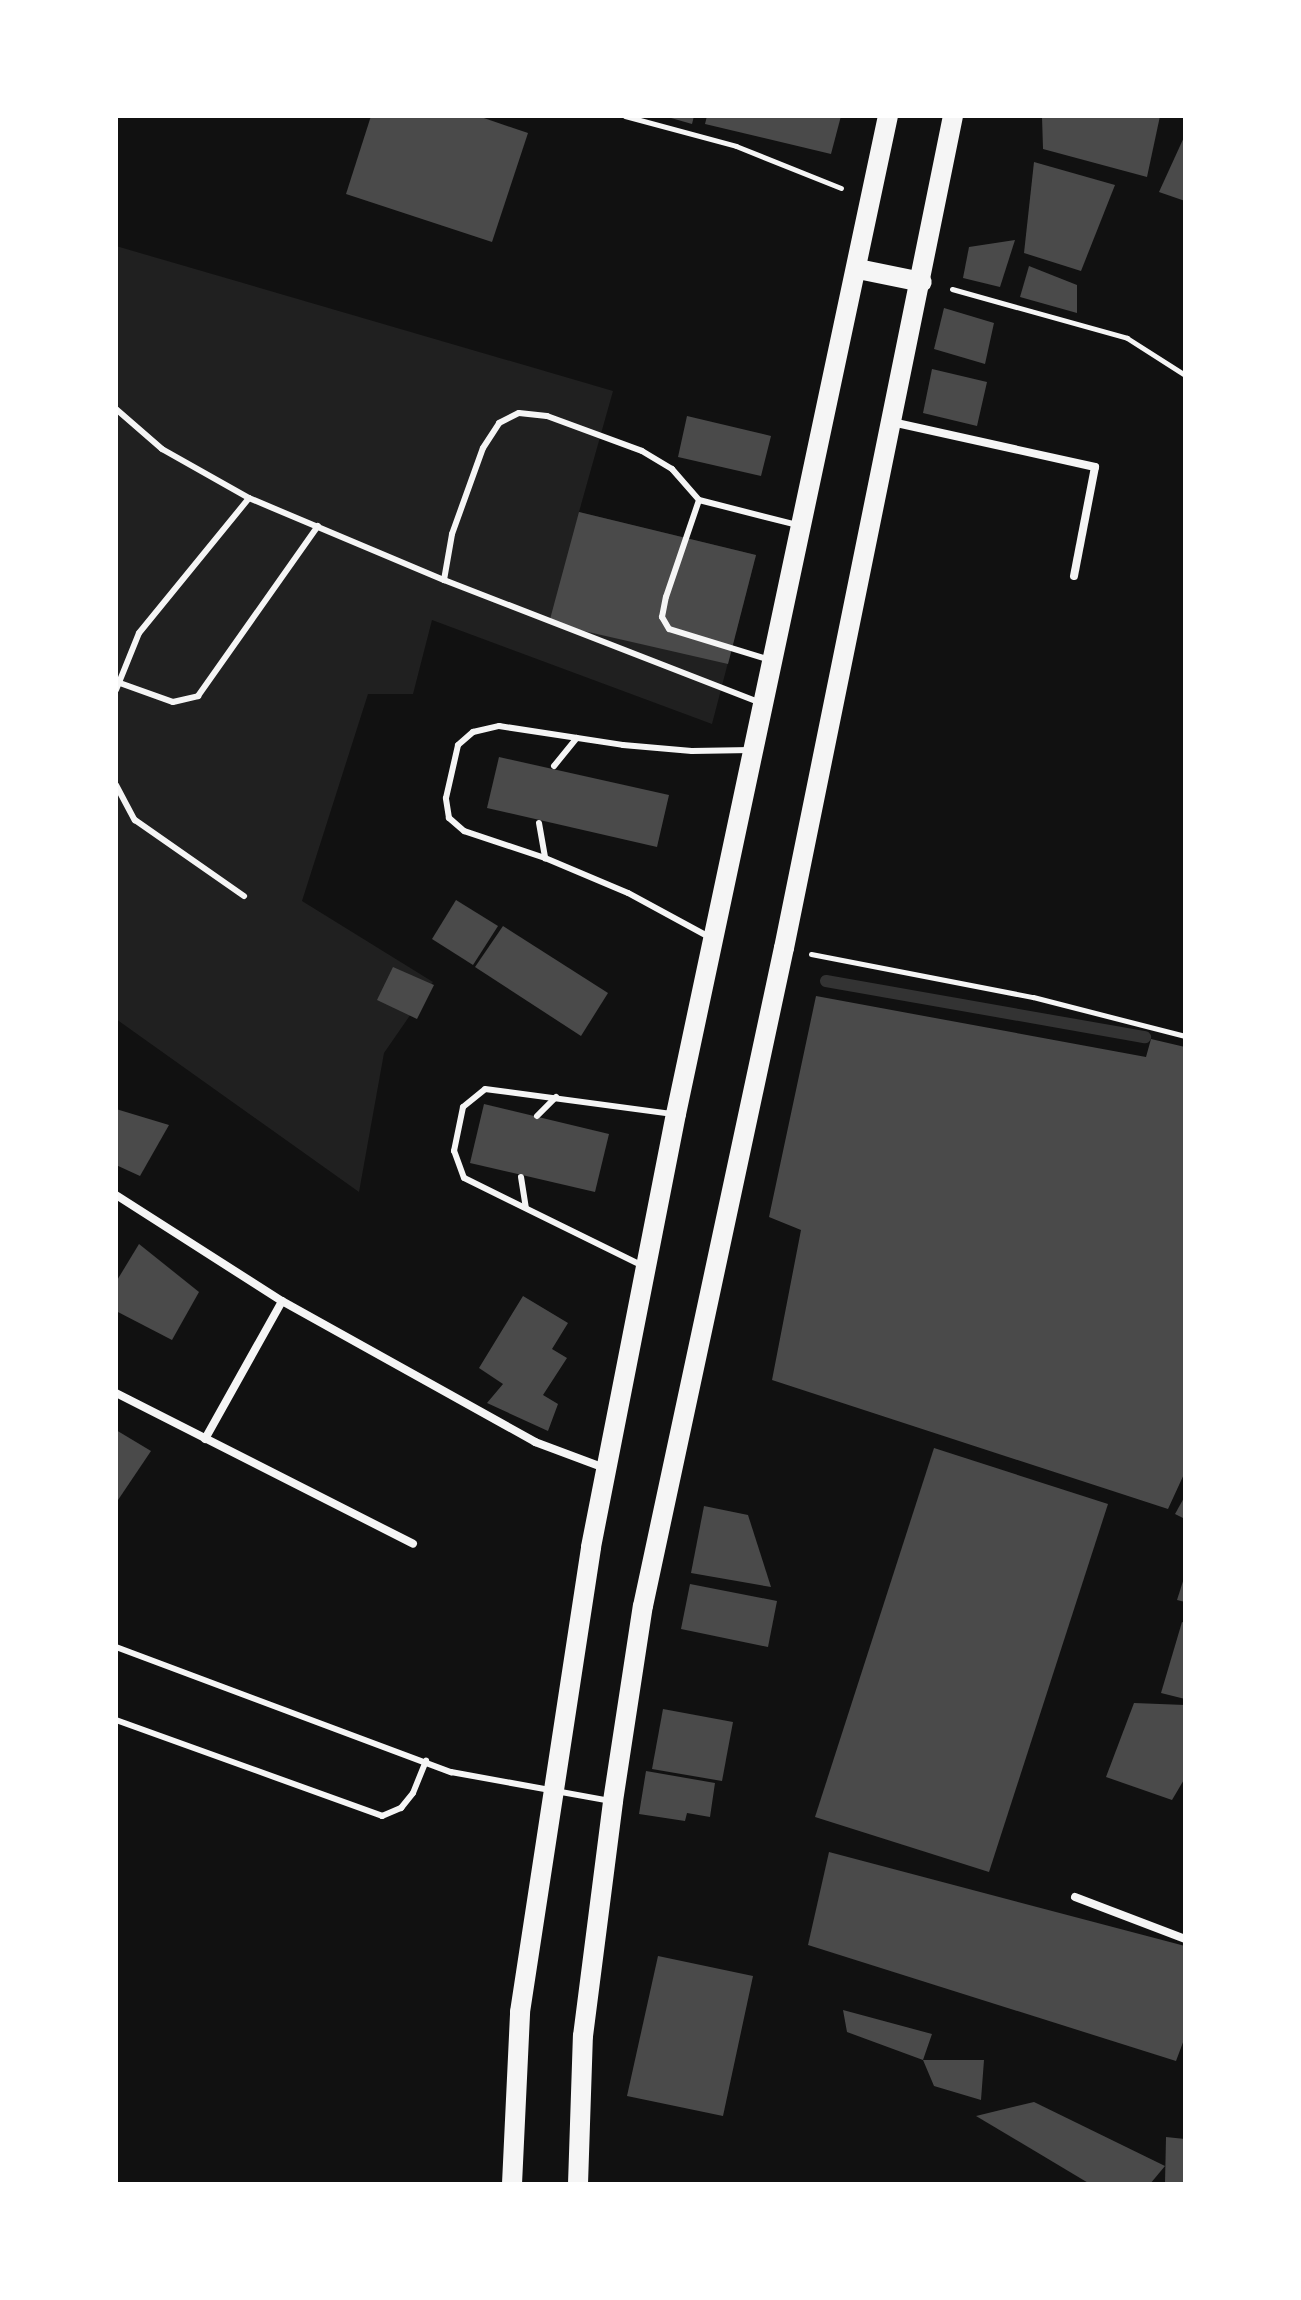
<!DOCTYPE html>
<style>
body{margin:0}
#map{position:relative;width:1301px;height:2300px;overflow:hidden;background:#111;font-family:Inter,sans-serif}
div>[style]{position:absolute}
.green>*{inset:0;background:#202020}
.stream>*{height:12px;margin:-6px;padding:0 6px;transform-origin:6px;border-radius:6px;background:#333}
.building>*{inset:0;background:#4a4a4a}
.path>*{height:5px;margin:-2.5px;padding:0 2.5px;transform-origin:2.5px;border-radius:2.5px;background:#f5f5f5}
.service>*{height:6px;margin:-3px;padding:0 3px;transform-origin:3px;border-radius:3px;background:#f5f5f5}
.minor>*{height:8px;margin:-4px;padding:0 4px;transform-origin:4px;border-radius:4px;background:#f5f5f5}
.primary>*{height:20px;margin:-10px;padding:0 10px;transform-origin:10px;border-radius:10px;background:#f5f5f5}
span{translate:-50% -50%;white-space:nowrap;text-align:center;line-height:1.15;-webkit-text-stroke:8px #fff;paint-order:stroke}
.frame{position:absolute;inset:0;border:118px solid #fff;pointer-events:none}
</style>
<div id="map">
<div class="green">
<i style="clip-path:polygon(116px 246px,613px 391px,579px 512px,756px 555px,712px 724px,432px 620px,413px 694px,368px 694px,302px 901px,433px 982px,384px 1053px,359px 1192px,116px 1019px)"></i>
</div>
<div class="stream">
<i style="left:826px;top:981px;width:324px;rotate:10deg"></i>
</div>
<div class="building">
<i style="clip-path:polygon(371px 116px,478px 116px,528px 133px,492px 242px,346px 194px)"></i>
<i style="clip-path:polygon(664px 116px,694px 116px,692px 124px)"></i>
<i style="clip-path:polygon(707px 116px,841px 116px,831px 154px,705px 124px)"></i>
<i style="clip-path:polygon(1042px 116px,1160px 116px,1147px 177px,1043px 149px)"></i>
<i style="clip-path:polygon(1185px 135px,1185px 201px,1159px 192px)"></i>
<i style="clip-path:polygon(1034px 162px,1115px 185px,1081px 271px,1024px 253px)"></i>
<i style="clip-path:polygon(1015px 240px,1000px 287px,963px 278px,969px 247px)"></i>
<i style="clip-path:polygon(1029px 266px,1077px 285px,1077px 313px,1020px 297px)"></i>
<i style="clip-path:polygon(944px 308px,994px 323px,985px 364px,934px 349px)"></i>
<i style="clip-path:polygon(932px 369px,987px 382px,977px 426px,923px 413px)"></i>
<i style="clip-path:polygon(687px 416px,771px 436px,761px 476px,678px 457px)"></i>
<i style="clip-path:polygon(579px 512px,756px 555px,728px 664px,549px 623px)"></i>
<i style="clip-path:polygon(499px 757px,669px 795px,657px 847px,487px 808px)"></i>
<i style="clip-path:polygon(456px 900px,498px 926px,473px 965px,432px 939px)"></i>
<i style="clip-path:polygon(503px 926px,608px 993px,581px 1036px,475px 967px)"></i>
<i style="clip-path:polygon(393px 967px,434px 985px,417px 1019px,377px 1000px)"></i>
<i style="clip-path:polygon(816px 996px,1146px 1057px,1151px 1039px,1185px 1047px,1185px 1472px,1168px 1509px,772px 1380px,801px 1230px,769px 1217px)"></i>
<i style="clip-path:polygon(484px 1104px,609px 1134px,595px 1192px,470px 1163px)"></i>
<i style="clip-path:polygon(116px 1109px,169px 1125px,140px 1176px,116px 1165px)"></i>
<i style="clip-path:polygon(139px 1244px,199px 1292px,172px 1340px,116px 1311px,116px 1282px)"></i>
<i style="clip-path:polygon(523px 1296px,568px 1323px,552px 1349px,567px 1358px,543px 1395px,558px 1404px,548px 1431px,487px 1403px,503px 1384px,479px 1368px)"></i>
<i style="clip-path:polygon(116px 1430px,151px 1451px,116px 1503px)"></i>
<i style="clip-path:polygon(934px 1448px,1108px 1504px,989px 1872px,815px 1817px)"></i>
<i style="clip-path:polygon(1185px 1496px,1185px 1519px,1175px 1514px)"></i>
<i style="clip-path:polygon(704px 1506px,748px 1515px,771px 1587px,691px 1573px)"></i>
<i style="clip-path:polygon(1184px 1578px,1185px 1578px,1185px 1602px,1177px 1600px)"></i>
<i style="clip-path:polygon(690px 1584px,777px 1601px,768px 1647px,681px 1629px)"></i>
<i style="clip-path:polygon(1182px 1622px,1185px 1623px,1185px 1699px,1161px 1693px)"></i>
<i style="clip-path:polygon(1134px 1703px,1185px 1705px,1185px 1778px,1172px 1800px,1106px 1777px)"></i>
<i style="clip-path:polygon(663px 1709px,733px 1722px,722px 1781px,652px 1769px)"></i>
<i style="clip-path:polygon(646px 1771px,715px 1783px,710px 1817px,687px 1813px,685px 1821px,639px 1814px)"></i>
<i style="clip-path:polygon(829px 1852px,1185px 1946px,1185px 2037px,1176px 2061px,808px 1945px)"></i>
<i style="clip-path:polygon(658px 1956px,753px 1976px,723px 2116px,627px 2096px)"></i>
<i style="clip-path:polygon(843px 2010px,932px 2034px,923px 2060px,984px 2060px,981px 2100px,934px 2086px,923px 2060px,847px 2032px)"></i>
<i style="clip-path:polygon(1034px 2102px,1165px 2166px,1150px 2184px,1090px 2184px,976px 2116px)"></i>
<i style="clip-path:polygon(1166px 2137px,1185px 2139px,1185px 2184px,1165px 2184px)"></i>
</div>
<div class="path">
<i style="left:625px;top:116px;width:115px;rotate:15.1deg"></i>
<i style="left:736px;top:146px;width:113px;rotate:21.8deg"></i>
<i style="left:952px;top:289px;width:182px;rotate:15.6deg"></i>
<i style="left:1127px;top:338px;width:69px;rotate:32.5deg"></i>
<i style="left:811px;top:954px;width:226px;rotate:11deg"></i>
<i style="left:1033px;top:997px;width:157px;rotate:14.4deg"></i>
</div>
<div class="service">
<i style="left:116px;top:409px;width:61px;rotate:41deg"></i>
<i style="left:162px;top:449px;width:100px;rotate:29.4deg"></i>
<i style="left:249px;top:498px;width:212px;rotate:22.8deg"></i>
<i style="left:444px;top:580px;width:340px;rotate:21.2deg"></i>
<i style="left:444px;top:580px;width:47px;rotate:-80.1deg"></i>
<i style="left:452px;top:534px;width:91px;rotate:-70.2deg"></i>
<i style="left:483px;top:448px;width:30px;rotate:-57deg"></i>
<i style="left:499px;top:423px;width:22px;rotate:-27deg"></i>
<i style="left:519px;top:413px;width:28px;rotate:6deg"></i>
<i style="left:547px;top:416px;width:101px;rotate:20.2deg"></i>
<i style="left:642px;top:451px;width:35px;rotate:31deg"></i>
<i style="left:672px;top:469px;width:41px;rotate:48.9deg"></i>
<i style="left:767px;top:659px;width:102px;rotate:-163deg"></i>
<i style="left:669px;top:629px;width:14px;rotate:-120deg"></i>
<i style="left:662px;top:617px;width:20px;rotate:-79deg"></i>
<i style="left:666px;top:597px;width:102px;rotate:-71.2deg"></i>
<i style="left:699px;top:500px;width:101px;rotate:14.3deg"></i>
<i style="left:117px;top:682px;width:59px;rotate:19.7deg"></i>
<i style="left:173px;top:702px;width:26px;rotate:-13deg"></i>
<i style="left:198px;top:696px;width:208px;rotate:-54.8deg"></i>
<i style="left:116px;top:690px;width:61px;rotate:-68deg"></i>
<i style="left:139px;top:633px;width:174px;rotate:-50.8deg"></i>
<i style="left:554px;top:766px;width:36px;rotate:-51deg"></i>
<i style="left:116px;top:785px;width:40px;rotate:62deg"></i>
<i style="left:135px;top:820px;width:133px;rotate:34.9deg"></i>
<i style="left:539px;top:823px;width:36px;rotate:80deg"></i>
<i style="left:711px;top:938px;width:94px;rotate:-151.5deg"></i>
<i style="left:628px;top:893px;width:90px;rotate:-157.1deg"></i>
<i style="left:545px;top:858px;width:85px;rotate:-161.6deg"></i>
<i style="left:464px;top:831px;width:20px;rotate:-139deg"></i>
<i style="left:449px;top:818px;width:20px;rotate:-99deg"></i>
<i style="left:446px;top:798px;width:54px;rotate:-77.2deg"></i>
<i style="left:458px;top:745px;width:20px;rotate:-41deg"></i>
<i style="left:473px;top:732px;width:27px;rotate:-13deg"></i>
<i style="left:499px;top:726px;width:125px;rotate:8.7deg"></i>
<i style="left:623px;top:745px;width:69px;rotate:5deg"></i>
<i style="left:692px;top:751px;width:59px;rotate:-1deg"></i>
<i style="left:537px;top:1116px;width:27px;rotate:-45deg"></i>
<i style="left:521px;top:1177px;width:30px;rotate:81deg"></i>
<i style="left:641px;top:1265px;width:197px;rotate:-153.8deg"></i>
<i style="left:464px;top:1178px;width:29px;rotate:-110deg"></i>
<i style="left:454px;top:1151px;width:45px;rotate:-78.4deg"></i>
<i style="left:463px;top:1107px;width:28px;rotate:-39deg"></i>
<i style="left:485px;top:1089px;width:190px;rotate:7.6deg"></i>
<i style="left:116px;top:1647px;width:358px;rotate:20.5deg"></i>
<i style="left:451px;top:1772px;width:163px;rotate:10.3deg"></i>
<i style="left:116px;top:1720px;width:283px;rotate:19.8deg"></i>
<i style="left:382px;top:1816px;width:21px;rotate:-23deg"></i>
<i style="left:401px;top:1808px;width:19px;rotate:-51deg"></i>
<i style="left:413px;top:1793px;width:35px;rotate:-68deg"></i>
</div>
<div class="minor">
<i style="left:892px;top:422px;width:208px;rotate:12.5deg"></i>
<i style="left:1095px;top:467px;width:111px;rotate:100.9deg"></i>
<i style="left:116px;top:1195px;width:197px;rotate:32.6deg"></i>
<i style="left:282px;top:1301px;width:290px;rotate:29.1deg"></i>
<i style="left:535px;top:1442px;width:75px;rotate:20.4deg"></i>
<i style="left:116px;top:1393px;width:333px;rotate:26.9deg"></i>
<i style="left:205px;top:1439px;width:158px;rotate:-60.8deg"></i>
<i style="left:1075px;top:1897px;width:118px;rotate:20.9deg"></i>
</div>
<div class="primary">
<i style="left:858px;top:269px;width:65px;rotate:11.5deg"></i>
<i style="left:512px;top:2184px;width:172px;rotate:-87.3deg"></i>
<i style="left:520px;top:2012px;width:470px;rotate:-81.3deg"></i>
<i style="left:591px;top:1547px;width:441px;rotate:-78.9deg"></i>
<i style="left:676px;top:1114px;width:1020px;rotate:-78.01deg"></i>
<i style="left:578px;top:2184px;width:148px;rotate:-88.1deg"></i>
<i style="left:583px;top:2036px;width:237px;rotate:-82.7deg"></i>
<i style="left:613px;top:1801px;width:197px;rotate:-81.3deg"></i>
<i style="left:643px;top:1606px;width:673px;rotate:-77.91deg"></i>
<i style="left:784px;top:948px;width:849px;rotate:-78.52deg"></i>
</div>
<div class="frame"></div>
</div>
